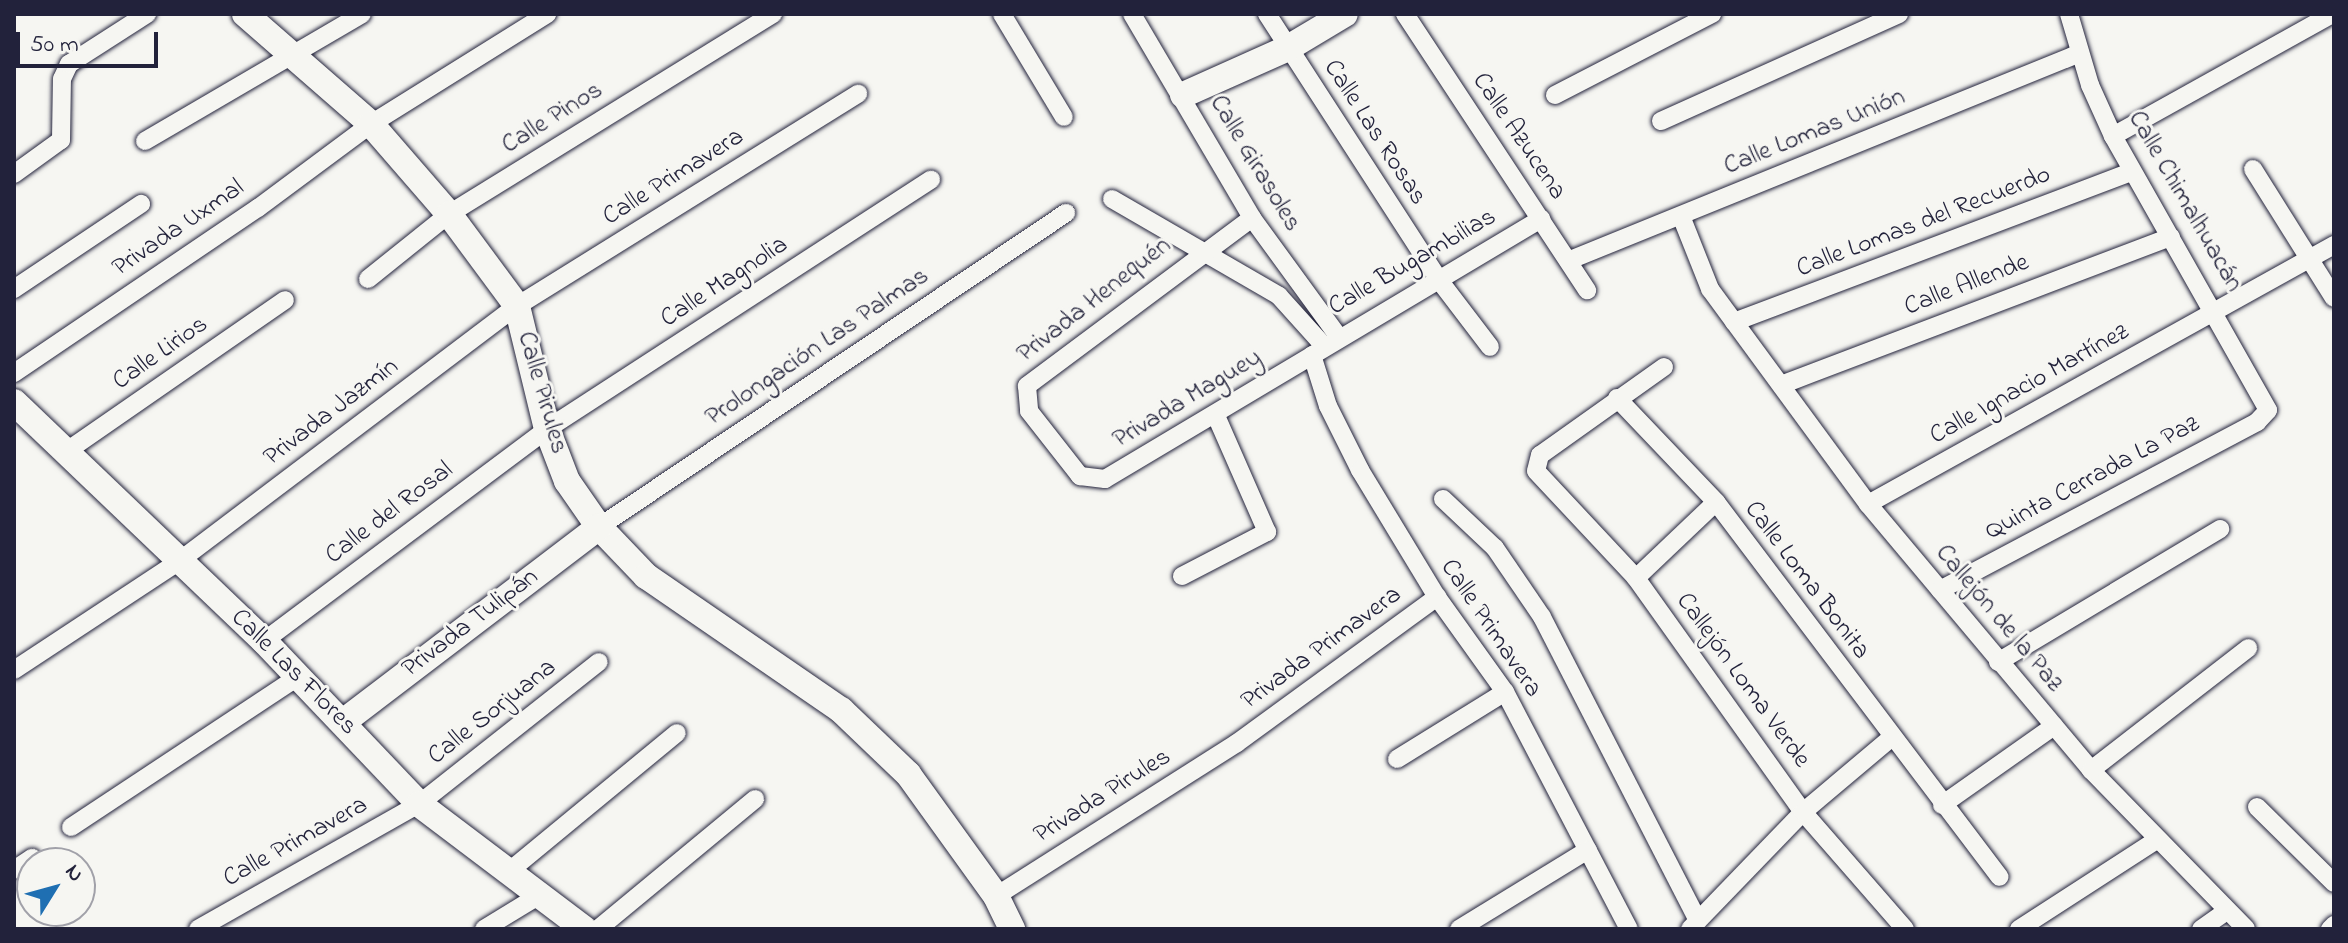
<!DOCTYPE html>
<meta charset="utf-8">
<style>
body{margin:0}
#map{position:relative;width:2348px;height:943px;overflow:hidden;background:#f6f6f2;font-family:"Indie Flower",sans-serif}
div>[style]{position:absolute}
.roads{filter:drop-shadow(0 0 2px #22223b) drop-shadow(0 0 2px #22223b)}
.street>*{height:18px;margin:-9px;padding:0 9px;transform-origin:9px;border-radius:9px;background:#f6f6f2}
.secondary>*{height:26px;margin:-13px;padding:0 13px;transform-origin:13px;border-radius:13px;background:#f6f6f2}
span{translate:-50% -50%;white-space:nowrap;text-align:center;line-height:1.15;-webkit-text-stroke:6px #f6f6f2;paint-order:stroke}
.street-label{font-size:26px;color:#22223b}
.frame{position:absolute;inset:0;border:16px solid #22223b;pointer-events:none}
.north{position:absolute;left:16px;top:847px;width:80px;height:80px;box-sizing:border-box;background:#f6f6f2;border:2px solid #a1a1a9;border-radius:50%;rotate:53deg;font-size:22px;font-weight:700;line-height:32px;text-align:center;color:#22223b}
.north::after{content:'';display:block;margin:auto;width:28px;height:36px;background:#1f6fb2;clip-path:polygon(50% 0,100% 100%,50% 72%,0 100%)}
.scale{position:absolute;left:16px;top:32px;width:142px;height:36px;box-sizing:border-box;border:4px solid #22223b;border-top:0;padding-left:10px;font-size:24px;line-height:28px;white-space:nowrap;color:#22223b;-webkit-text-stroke:6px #f6f6f2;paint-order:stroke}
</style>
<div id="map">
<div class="roads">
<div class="street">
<i style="left:1002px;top:14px;width:120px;rotate:59deg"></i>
<i style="left:1132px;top:14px;width:237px;rotate:59.5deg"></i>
<i style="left:1252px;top:218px;width:146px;rotate:53.9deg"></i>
<i style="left:1267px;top:14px;width:317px;rotate:57.1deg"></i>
<i style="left:1439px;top:280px;width:84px;rotate:52.7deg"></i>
<i style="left:1405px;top:14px;width:331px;rotate:56.6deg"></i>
<i style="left:1555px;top:95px;width:177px;rotate:-27.3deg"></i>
<i style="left:1661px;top:121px;width:261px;rotate:-24.2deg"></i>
<i style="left:2113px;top:136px;width:251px;rotate:-29.1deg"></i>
<i style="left:145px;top:141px;width:251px;rotate:-30.3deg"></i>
<i style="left:2253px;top:169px;width:152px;rotate:57.9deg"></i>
<i style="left:14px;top:174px;width:58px;rotate:-35.9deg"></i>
<i style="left:61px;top:140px;width:61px;rotate:-89.1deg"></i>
<i style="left:62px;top:79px;width:17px;rotate:-65deg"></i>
<i style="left:69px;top:64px;width:93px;rotate:-32.7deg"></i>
<i style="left:1112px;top:199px;width:193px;rotate:30.1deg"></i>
<i style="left:1279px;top:296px;width:67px;rotate:48deg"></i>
<i style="left:1681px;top:216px;width:79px;rotate:68.3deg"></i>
<i style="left:1710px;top:289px;width:267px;rotate:53.7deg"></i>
<i style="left:1868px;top:504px;width:347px;rotate:50deg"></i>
<i style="left:2091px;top:770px;width:222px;rotate:45.7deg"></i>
<i style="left:1252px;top:218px;width:281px;rotate:143.3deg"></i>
<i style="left:1027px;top:386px;width:25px;rotate:85deg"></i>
<i style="left:1029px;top:411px;width:83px;rotate:51.9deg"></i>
<i style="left:1080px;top:476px;width:25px;rotate:7deg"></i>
<i style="left:1105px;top:479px;width:508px;rotate:-30.81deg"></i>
<i style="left:1570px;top:260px;width:550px;rotate:-22.09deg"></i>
<i style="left:368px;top:279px;width:104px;rotate:-38.7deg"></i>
<i style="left:449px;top:214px;width:381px;rotate:-31.7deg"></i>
<i style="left:14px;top:289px;width:153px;rotate:-33.8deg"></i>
<i style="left:1734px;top:322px;width:425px;rotate:-20.7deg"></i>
<i style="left:1312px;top:355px;width:53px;rotate:72.6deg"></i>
<i style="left:1328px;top:406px;width:72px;rotate:63.4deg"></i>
<i style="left:1360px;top:470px;width:149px;rotate:58.8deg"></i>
<i style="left:1437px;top:597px;width:117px;rotate:54.4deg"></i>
<i style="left:1505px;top:692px;width:267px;rotate:62.4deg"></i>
<i style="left:1664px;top:367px;width:152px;rotate:144.6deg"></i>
<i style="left:1540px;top:455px;width:16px;rotate:104deg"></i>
<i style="left:1536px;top:471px;width:146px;rotate:46.9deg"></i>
<i style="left:1636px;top:578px;width:287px;rotate:54.5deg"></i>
<i style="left:1803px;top:812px;width:155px;rotate:48.9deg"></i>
<i style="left:14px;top:373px;width:295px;rotate:-34.1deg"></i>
<i style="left:258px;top:208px;width:141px;rotate:-36.6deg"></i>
<i style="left:371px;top:124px;width:208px;rotate:-32deg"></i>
<i style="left:1781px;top:385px;width:417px;rotate:-20.8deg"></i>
<i style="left:1617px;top:398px;width:144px;rotate:46.4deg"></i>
<i style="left:1716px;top:502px;width:470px;rotate:52.9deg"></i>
<i style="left:67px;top:451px;width:265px;rotate:-34.7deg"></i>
<i style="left:1443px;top:499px;width:71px;rotate:43.3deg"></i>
<i style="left:1495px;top:548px;width:83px;rotate:55.7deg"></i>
<i style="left:1542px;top:617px;width:341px;rotate:62.8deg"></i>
<i style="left:1868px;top:504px;width:533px;rotate:-29.07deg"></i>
<i style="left:599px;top:527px;width:563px;rotate:-33.92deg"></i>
<i style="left:1182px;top:576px;width:96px;rotate:-27.4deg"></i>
<i style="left:1267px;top:532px;width:127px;rotate:-113.7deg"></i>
<i style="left:1636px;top:578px;width:110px;rotate:-43.5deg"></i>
<i style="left:1940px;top:590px;width:359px;rotate:-27.9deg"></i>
<i style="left:2257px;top:422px;width:16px;rotate:-47deg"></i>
<i style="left:2268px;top:410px;width:315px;rotate:-119.5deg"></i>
<i style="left:2113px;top:136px;width:56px;rotate:-114.3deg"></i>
<i style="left:2090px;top:85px;width:74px;rotate:-106.5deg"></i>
<i style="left:264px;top:641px;width:354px;rotate:-36.8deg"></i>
<i style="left:547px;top:429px;width:458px;rotate:-33deg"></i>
<i style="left:1998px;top:662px;width:259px;rotate:-30.9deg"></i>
<i style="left:14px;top:670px;width:196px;rotate:-33.4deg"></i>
<i style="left:178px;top:562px;width:425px;rotate:-37.1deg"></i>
<i style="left:517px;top:306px;width:402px;rotate:-31.9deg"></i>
<i style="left:1397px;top:759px;width:127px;rotate:-31.8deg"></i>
<i style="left:2091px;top:770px;width:199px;rotate:-37.8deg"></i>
<i style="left:1942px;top:805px;width:137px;rotate:-35.2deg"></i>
<i style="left:2257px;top:807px;width:108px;rotate:44.6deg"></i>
<i style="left:71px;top:827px;width:272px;rotate:-33.5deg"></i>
<i style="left:14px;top:870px;width:22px;rotate:-34deg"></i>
<i style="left:507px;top:873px;width:220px;rotate:-39.5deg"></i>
<i style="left:996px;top:896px;width:285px;rotate:-32.4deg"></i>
<i style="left:1237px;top:743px;width:248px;rotate:-36.1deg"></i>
<i style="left:198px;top:929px;width:254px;rotate:-29.5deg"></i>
<i style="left:419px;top:804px;width:229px;rotate:-38.3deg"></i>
<i style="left:484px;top:929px;width:63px;rotate:-31.4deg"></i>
<i style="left:598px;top:929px;width:204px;rotate:-39.6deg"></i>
<i style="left:1459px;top:929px;width:151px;rotate:-31.5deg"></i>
<i style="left:1690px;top:929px;width:163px;rotate:-46deg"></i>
<i style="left:1803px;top:812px;width:115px;rotate:-40.1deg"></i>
<i style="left:2019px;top:929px;width:162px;rotate:-32.9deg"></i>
<i style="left:2201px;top:929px;width:32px;rotate:-35deg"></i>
<i style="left:2330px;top:929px;width:6px;rotate:-45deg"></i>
</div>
<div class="secondary">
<i style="left:245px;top:14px;width:167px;rotate:41.1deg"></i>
<i style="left:371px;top:124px;width:119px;rotate:49.1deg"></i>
<i style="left:449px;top:214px;width:114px;rotate:53.5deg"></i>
<i style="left:517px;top:306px;width:127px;rotate:76.3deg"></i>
<i style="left:547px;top:429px;width:56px;rotate:69deg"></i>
<i style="left:567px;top:481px;width:56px;rotate:55.2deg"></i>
<i style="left:599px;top:527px;width:68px;rotate:46.2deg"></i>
<i style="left:646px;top:576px;width:237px;rotate:34.5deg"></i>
<i style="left:841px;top:710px;width:93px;rotate:43.7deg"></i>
<i style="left:908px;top:774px;width:150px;rotate:54.2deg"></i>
<i style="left:996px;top:896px;width:37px;rotate:64deg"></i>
<i style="left:1183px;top:95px;width:115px;rotate:-24.1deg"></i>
<i style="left:1288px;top:48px;width:66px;rotate:-30.8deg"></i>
<i style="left:14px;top:402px;width:346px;rotate:43.7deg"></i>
<i style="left:264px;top:641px;width:225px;rotate:46.4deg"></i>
<i style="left:419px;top:804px;width:207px;rotate:37.1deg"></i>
<i style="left:343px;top:722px;width:322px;rotate:-37.3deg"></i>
</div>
</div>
<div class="street-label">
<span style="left:553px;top:119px;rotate:-32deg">Calle Pinos</span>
<span style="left:1374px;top:133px;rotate:57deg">Calle Las Rosas</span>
<span style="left:1815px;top:133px;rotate:-22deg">Calle Lomas Unión</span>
<span style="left:1518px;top:137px;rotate:56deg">Calle Azucena</span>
<span style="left:1254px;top:164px;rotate:59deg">Calle Girasoles</span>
<span style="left:674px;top:178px;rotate:-32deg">Calle Primavera</span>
<span style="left:2184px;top:202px;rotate:60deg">Calle Chimalhuacán</span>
<span style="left:1924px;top:223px;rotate:-21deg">Calle Lomas del Recuerdo</span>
<span style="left:179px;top:229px;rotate:-34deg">Privada Uxmal</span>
<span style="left:1413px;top:263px;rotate:-30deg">Calle Bugambilias</span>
<span style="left:725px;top:283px;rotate:-33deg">Calle Magnolia</span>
<span style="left:1967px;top:286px;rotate:-21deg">Calle Allende</span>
<span style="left:1095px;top:301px;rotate:-38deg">Privada Henequén</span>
<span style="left:818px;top:348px;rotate:-34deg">Prolongación Las Palmas</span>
<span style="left:161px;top:354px;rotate:-35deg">Calle Lirios</span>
<span style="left:2030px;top:385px;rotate:-29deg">Calle Ignacio Martínez</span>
<span style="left:541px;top:393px;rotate:74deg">Calle Pirules</span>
<span style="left:1188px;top:400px;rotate:-31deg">Privada Maguey</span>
<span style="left:332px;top:413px;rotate:-37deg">Privada Jazmín</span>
<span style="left:2093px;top:479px;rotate:-28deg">Quinta Cerrada La Paz</span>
<span style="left:390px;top:514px;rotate:-37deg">Calle del Rosal</span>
<span style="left:1806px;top:581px;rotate:53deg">Calle Loma Bonita</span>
<span style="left:1998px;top:619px;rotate:50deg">Callejón de la Paz</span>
<span style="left:471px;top:624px;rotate:-37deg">Privada Tulipán</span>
<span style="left:1490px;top:629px;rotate:56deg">Calle Primavera</span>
<span style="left:1322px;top:649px;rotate:-36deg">Privada Primavera</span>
<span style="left:293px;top:673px;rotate:45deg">Calle Las Flores</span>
<span style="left:1742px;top:681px;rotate:54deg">Callejón Loma Verde</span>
<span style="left:493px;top:713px;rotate:-38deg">Calle Sorjuana</span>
<span style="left:1103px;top:797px;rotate:-32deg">Privada Pirules</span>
<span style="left:296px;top:843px;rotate:-29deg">Calle Primavera</span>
</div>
<div class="frame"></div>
<div class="north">N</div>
<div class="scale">50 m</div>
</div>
